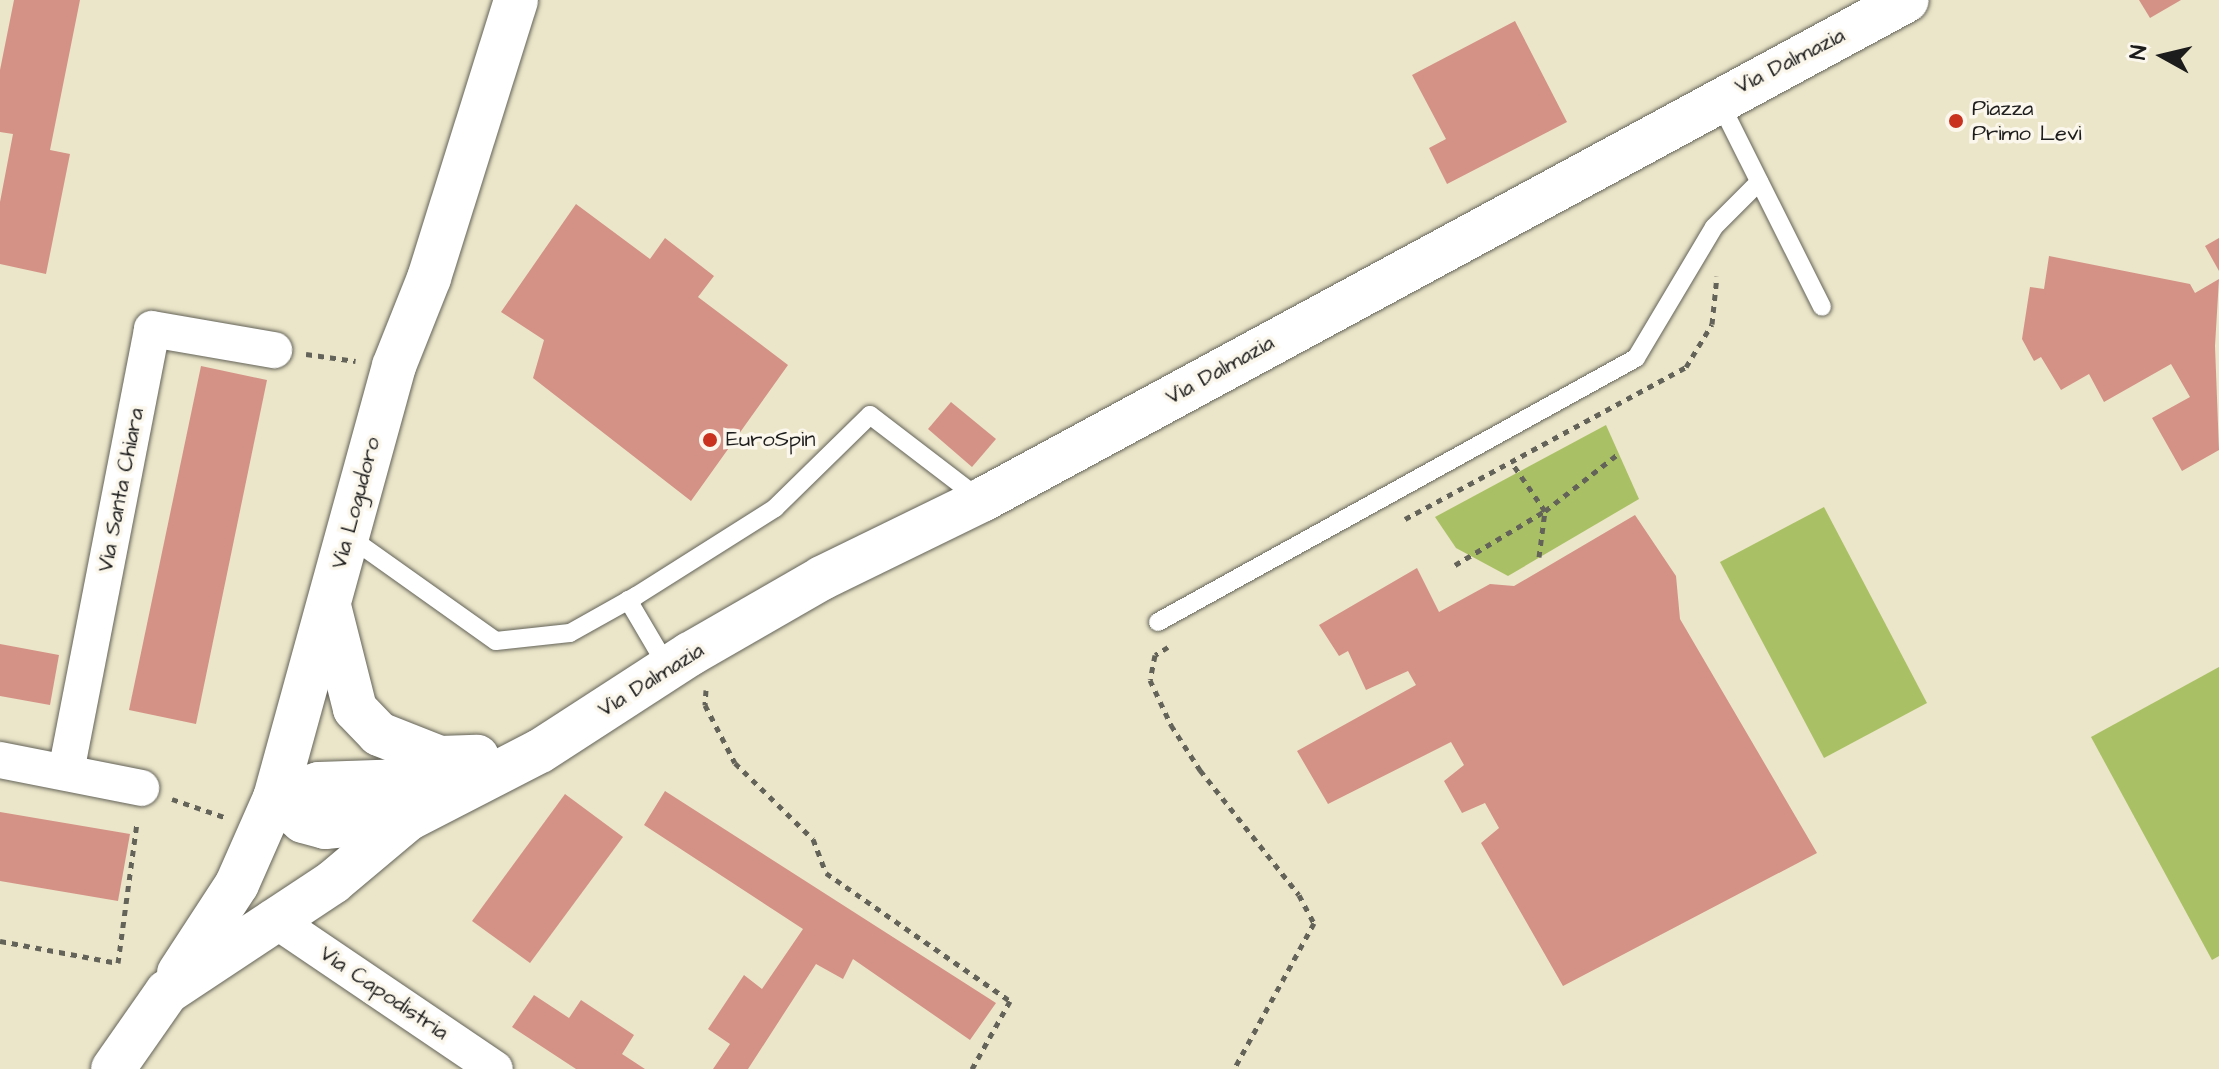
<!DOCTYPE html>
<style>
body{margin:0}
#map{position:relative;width:2219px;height:1069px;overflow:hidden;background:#ebe6c9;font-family:"Architects Daughter",sans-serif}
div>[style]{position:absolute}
.green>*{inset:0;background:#aac065}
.building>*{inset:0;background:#d49286}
.path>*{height:5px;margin-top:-2.5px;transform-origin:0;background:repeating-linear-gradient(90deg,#646359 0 6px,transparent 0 12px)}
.roads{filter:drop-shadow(0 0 2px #646359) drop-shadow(0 0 2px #646359)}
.service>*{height:18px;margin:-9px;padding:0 9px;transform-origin:9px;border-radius:9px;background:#fff}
.minor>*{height:36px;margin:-18px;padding:0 18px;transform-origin:18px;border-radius:18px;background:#fff}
.tertiary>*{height:44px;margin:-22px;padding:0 22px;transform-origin:22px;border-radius:22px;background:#fff}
.dots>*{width:22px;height:22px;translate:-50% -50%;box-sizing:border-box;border:4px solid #fbf7ec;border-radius:50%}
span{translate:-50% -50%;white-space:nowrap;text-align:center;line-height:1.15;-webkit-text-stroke:7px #fbf7ec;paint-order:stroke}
.street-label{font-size:22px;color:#1c1c1c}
.poi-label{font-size:22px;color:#1c1c1c}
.left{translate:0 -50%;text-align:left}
.north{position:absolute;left:2123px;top:16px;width:80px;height:80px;-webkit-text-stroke:6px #fbf7ec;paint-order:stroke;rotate:278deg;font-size:22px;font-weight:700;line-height:32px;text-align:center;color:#1c1c1c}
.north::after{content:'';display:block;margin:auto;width:28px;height:36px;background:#1c1c1c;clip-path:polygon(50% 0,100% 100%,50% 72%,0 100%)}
</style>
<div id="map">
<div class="green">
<i style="clip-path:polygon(1606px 425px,1639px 499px,1508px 576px,1456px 548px,1435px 517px)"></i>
<i style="clip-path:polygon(1824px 507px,1927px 703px,1824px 758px,1720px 562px)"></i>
<i style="clip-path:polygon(2219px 667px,2219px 956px,2212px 960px,2091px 737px)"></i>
</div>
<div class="building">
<i style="clip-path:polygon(14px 0,80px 0,50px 150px,70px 154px,46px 274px,0 264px,0 202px,13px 134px,0 132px,0 70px)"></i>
<i style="clip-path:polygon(2139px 0,2181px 0,2150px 18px)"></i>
<i style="clip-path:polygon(1515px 21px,1567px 122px,1447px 184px,1429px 148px,1446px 139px,1412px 75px)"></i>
<i style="clip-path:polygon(576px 204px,650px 259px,665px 238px,714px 276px,698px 297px,788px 365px,691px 501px,533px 378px,544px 340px,501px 312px)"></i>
<i style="clip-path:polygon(2219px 238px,2219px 271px,2205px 246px)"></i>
<i style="clip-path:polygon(2049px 256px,2190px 284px,2195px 293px,2219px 279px,2215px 346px,2219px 450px,2182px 471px,2152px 418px,2190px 397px,2171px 364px,2104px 402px,2089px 374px,2061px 390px,2041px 357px,2034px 361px,2022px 339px,2030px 287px,2044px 289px)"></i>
<i style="clip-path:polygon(201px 366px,267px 380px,196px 724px,129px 710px)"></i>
<i style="clip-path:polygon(951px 402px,996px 439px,972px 467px,928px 429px)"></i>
<i style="clip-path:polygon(1635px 515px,1676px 576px,1680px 619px,1817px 853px,1563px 986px,1481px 843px,1499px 828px,1485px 803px,1462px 813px,1444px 781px,1464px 765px,1451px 742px,1328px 804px,1297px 751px,1416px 685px,1408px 671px,1366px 690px,1348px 651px,1339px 656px,1319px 625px,1417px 568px,1439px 612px,1490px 584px,1514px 586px)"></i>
<i style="clip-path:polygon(0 644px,59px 655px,50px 705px,0 696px)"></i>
<i style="clip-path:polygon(665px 791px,996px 1003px,970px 1040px,853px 959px,843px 979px,816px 964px,748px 1069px,713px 1069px,730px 1044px,708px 1029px,744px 975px,762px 989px,803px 929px,644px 825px)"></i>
<i style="clip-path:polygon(565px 794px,623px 837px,530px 963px,472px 921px)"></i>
<i style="clip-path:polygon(0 812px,130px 834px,118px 901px,0 881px)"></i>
<i style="clip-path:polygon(534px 995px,569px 1018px,581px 1000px,634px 1035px,622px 1054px,645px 1069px,576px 1069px,512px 1027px)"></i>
</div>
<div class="path">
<i style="left:306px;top:354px;width:50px;rotate:8deg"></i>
<i style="left:1405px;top:519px;width:319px;rotate:-28.4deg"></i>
<i style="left:1686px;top:367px;width:50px;rotate:-58.8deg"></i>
<i style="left:1712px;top:324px;width:48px;rotate:-84.1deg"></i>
<i style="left:1539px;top:557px;width:46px;rotate:-82.6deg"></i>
<i style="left:1545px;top:511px;width:93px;rotate:-38deg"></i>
<i style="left:1455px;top:565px;width:105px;rotate:-31deg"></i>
<i style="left:1545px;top:511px;width:58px;rotate:-124.5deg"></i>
<i style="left:1168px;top:647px;width:15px;rotate:148deg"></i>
<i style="left:1155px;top:655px;width:25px;rotate:101deg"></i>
<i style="left:1150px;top:680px;width:50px;rotate:65deg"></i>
<i style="left:1171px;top:725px;width:54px;rotate:57.2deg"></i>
<i style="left:1200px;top:770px;width:159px;rotate:51.6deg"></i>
<i style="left:1299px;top:895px;width:32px;rotate:62deg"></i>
<i style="left:1314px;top:923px;width:166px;rotate:118.7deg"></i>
<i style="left:706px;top:690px;width:15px;rotate:94deg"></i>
<i style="left:705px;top:705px;width:65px;rotate:62.7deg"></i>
<i style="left:735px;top:763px;width:109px;rotate:44.3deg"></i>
<i style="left:813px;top:839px;width:36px;rotate:69deg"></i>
<i style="left:826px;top:873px;width:224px;rotate:34.8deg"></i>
<i style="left:1010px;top:1001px;width:78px;rotate:119.2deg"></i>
<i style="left:172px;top:799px;width:58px;rotate:19.1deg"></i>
<i style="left:0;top:941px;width:120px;rotate:10.6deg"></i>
<i style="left:118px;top:963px;width:142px;rotate:-82.3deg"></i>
</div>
<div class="roads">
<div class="service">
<i style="left:1719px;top:101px;width:230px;rotate:63.4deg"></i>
<i style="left:348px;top:536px;width:181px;rotate:35.4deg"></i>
<i style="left:496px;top:641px;width:74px;rotate:-6.2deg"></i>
<i style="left:570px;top:633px;width:76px;rotate:-29.3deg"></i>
<i style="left:636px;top:596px;width:165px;rotate:-32.3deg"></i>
<i style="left:775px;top:508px;width:133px;rotate:-44.4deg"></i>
<i style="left:870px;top:415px;width:138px;rotate:37.4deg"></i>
<i style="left:628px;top:600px;width:79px;rotate:59.5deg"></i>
<i style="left:1158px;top:622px;width:546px;rotate:-28.91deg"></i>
<i style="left:1636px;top:358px;width:152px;rotate:-59.2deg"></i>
<i style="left:1714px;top:227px;width:64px;rotate:-45deg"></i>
</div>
<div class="minor">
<i style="left:0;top:760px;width:144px;rotate:11.2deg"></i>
<i style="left:66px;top:772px;width:451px;rotate:-79deg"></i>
<i style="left:152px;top:329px;width:124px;rotate:9.8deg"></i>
<i style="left:272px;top:918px;width:269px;rotate:34.1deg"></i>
</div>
<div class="tertiary">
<i style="left:330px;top:610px;width:102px;rotate:75.8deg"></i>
<i style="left:355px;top:709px;width:35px;rotate:46deg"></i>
<i style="left:379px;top:734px;width:66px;rotate:21.5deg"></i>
<i style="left:440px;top:758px;width:37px;rotate:-2deg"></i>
<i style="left:275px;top:798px;width:46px;rotate:-17.7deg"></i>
<i style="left:319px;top:784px;width:115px;rotate:-2deg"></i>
<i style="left:434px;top:780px;width:36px;rotate:-24deg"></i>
<i style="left:275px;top:798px;width:36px;rotate:39deg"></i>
<i style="left:303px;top:821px;width:23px;rotate:15deg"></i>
<i style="left:325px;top:827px;width:83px;rotate:-5.5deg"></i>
<i style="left:179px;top:973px;width:106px;rotate:-56.9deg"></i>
<i style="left:237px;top:884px;width:94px;rotate:-66.2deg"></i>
<i style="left:275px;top:798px;width:448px;rotate:-74.6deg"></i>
<i style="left:394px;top:366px;width:95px;rotate:-68.3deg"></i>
<i style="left:429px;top:278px;width:291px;rotate:-72.6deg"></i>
<i style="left:113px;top:1069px;width:94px;rotate:-55deg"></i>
<i style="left:167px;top:992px;width:199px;rotate:-33.5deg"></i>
<i style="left:333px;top:882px;width:98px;rotate:-40deg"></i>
<i style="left:408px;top:819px;width:148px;rotate:-27.3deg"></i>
<i style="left:540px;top:751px;width:179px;rotate:-32.9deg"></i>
<i style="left:690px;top:654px;width:152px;rotate:-29.9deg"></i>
<i style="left:822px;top:578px;width:178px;rotate:-26deg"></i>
<i style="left:982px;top:500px;width:1051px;rotate:-28.39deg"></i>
</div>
</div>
<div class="dots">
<i style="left:1956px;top:121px;background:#c8321e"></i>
<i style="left:710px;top:440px;background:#c8321e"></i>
</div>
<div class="street-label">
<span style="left:1790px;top:61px;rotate:-27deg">Via Dalmazia</span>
<span style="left:1220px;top:370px;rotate:-29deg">Via Dalmazia</span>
<span style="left:121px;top:490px;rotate:-79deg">Via Santa Chiara</span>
<span style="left:356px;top:503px;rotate:-75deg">Via Logudoro</span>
<span style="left:651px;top:680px;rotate:-32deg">Via Dalmazia</span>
<span style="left:384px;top:993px;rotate:34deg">Via Capodistria</span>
</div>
<div class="poi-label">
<span class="left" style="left:1972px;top:121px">Piazza<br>Primo Levi</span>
<span class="left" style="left:726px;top:440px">EuroSpin</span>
</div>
<div class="north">N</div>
</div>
